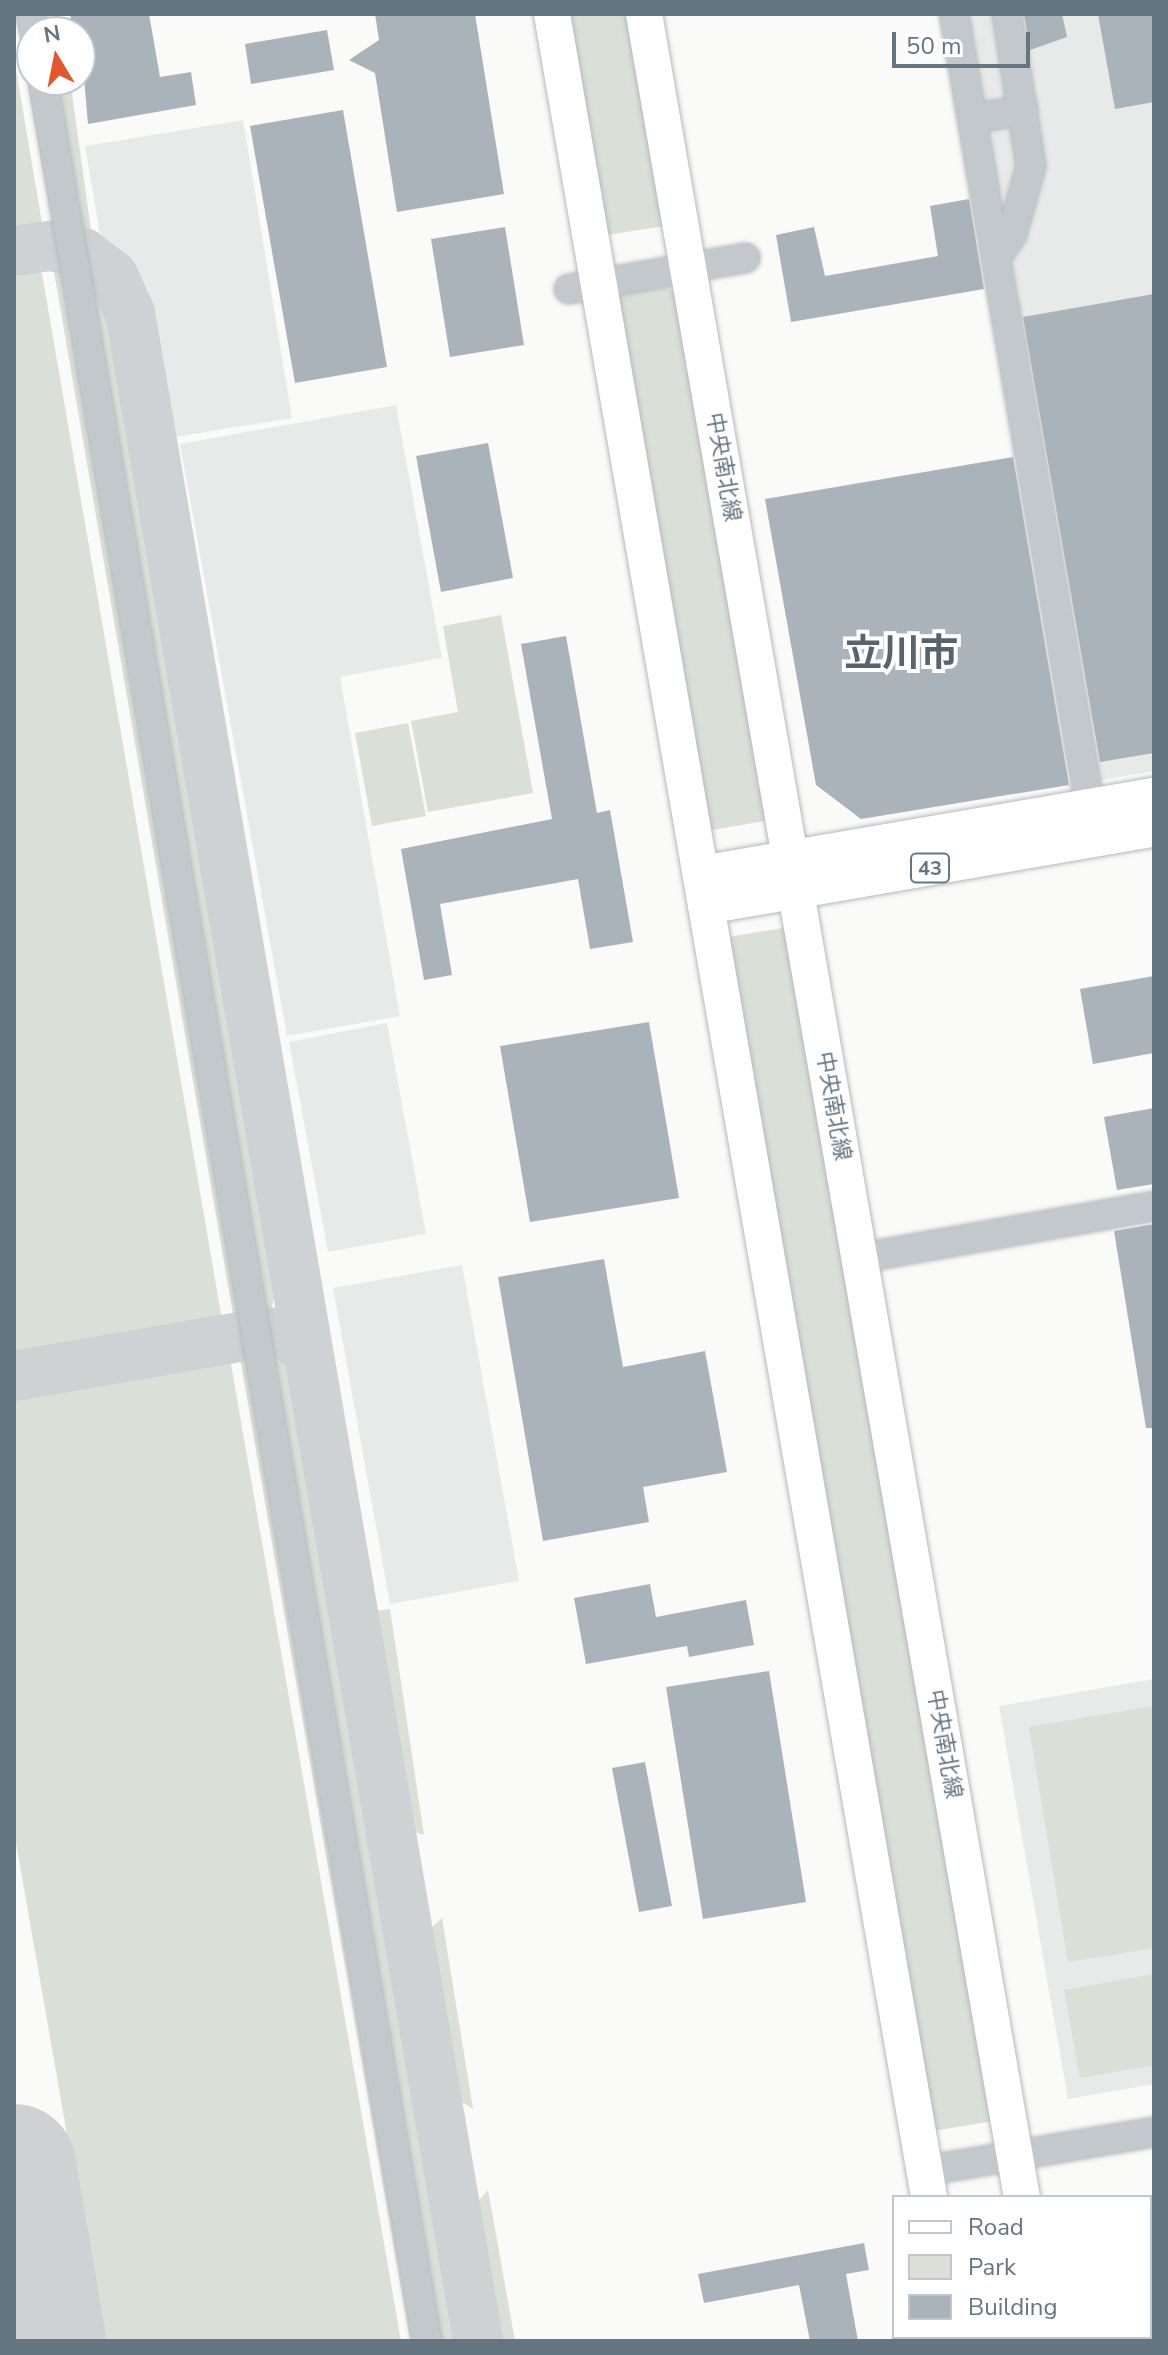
<!DOCTYPE html>
<meta charset="utf-8">
<style>
body{margin:0}
#map{position:relative;width:1168px;height:2355px;overflow:hidden;background:#fafaf8;font-family:"Nunito Sans","Noto Sans JP",sans-serif}
div>[style]{position:absolute}
.built>*{inset:0;background:#e8e9e9}
.green>*{inset:0;background:#dadfd7}
.taxiway>*{height:50px;margin:-25px;padding:0 25px;transform-origin:25px;border-radius:25px;background:#ced2d4}
.runway>*{height:124px;margin:-62px;padding:0 62px;transform-origin:62px;border-radius:62px;background:#ced2d4}
.building>*{inset:0;background:#aab3b9}
.roads{filter:drop-shadow(0 0 2px #b5babe) drop-shadow(0 0 2px #b5babe)}
.minor>*{height:28px;margin:-14px;padding:0 14px;transform-origin:14px;border-radius:14px;background:#c3c8cc}
.major>*{height:36px;margin:-18px;padding:0 18px;transform-origin:18px;border-radius:18px;background:#fff}
span{translate:-50% -50%;white-space:nowrap;text-align:center;line-height:1.15;-webkit-text-stroke:8px #fff;paint-order:stroke}
.shield-label span{padding:2px 6px;background:#fff;border:2px solid;border-radius:6px;-webkit-text-stroke-width:0}
.shield-label{font-size:20px;color:#657683;font-weight:700}
.street-label{font-size:22px;color:#657683}
.town-label{font-size:38px;color:#57646e;font-weight:700}
.frame{position:absolute;inset:0;border:16px solid #657683;pointer-events:none}
.legend{position:absolute;left:892px;top:2195px;width:260px;height:144px;box-sizing:border-box;background:#fff;border:2px solid #c1c8cd;margin:0;padding:10px 14px;list-style:none;font-size:24px;color:#657683}
.legend li{display:flex;align-items:center;gap:16px;height:40px}
.legend b{width:40px;border:2px solid #c1c8cd}
.north{position:absolute;left:16px;top:16px;width:80px;height:80px;box-sizing:border-box;background:#fff;border:2px solid #c1c8cd;border-radius:50%;rotate:350deg;font-size:22px;font-weight:700;line-height:32px;text-align:center;color:#657683}
.north::after{content:'';display:block;margin:auto;width:28px;height:36px;background:#e4572e;clip-path:polygon(50% 0,100% 100%,50% 72%,0 100%)}
.scale{position:absolute;left:892px;top:32px;width:138px;height:36px;box-sizing:border-box;border:4px solid #657683;border-top:0;padding-left:10px;font-size:24px;line-height:28px;white-space:nowrap;color:#657683;-webkit-text-stroke:6px #fff;paint-order:stroke}
</style>
<div id="map">
<div class="built">
<i style="clip-path:polygon(946px 14px,1154px 14px,1154px 771px,1078px 784px)"></i>
<i style="clip-path:polygon(243px 120px,292px 418px,157px 440px,130px 275px,102px 246px,85px 146px)"></i>
<i style="clip-path:polygon(396px 405px,442px 658px,340px 677px,400px 1016px,287px 1036px,180px 444px)"></i>
<i style="clip-path:polygon(387px 1023px,426px 1234px,328px 1252px,289px 1042px)"></i>
<i style="clip-path:polygon(462px 1265px,519px 1581px,390px 1604px,333px 1288px)"></i>
<i style="clip-path:polygon(1154px 1679px,1154px 2084px,1068px 2099px,999px 1706px)"></i>
</div>
<div class="green">
<i style="clip-path:polygon(15px 14px,25px 14px,63px 235px,54px 232px)"></i>
<i style="clip-path:polygon(562px 14px,632px 14px,666px 226px,599px 236px)"></i>
<i style="clip-path:polygon(14px 58px,42px 223px,42px 233px,14px 238px)"></i>
<i style="clip-path:polygon(40px 80px,70px 80px,93px 244px,66px 232px)"></i>
<i style="clip-path:polygon(51px 254px,62px 256px,247px 1316px,234px 1320px)"></i>
<i style="clip-path:polygon(39px 256px,222px 1320px,14px 1357px,14px 260px)"></i>
<i style="clip-path:polygon(89px 272px,110px 307px,277px 1286px,271px 1310px,257px 1315px)"></i>
<i style="clip-path:polygon(667px 287px,676px 293px,769px 820px,701px 832px,614px 301px,623px 293px)"></i>
<i style="clip-path:polygon(174px 446px,184px 499px,169px 501px,159px 449px)"></i>
<i style="clip-path:polygon(204px 607px,216px 685px,200px 687px,188px 610px)"></i>
<i style="clip-path:polygon(501px 615px,533px 793px,428px 812px,411px 721px,458px 712px,443px 626px)"></i>
<i style="clip-path:polygon(221px 703px,235px 778px,217px 782px,203px 706px)"></i>
<i style="clip-path:polygon(408px 723px,426px 816px,372px 826px,355px 733px)"></i>
<i style="clip-path:polygon(236px 795px,248px 871px,233px 874px,221px 797px)"></i>
<i style="clip-path:polygon(253px 887px,265px 963px,249px 965px,236px 890px)"></i>
<i style="clip-path:polygon(788px 927px,993px 2121px,927px 2132px,723px 938px)"></i>
<i style="clip-path:polygon(269px 982px,279px 1045px,264px 1048px,253px 985px)"></i>
<i style="clip-path:polygon(271px 1341px,291px 1360px,459px 2341px,432px 2341px)"></i>
<i style="clip-path:polygon(252px 1343px,423px 2341px,410px 2341px,238px 1346px)"></i>
<i style="clip-path:polygon(228px 1347px,401px 2341px,103px 2341px,14px 1831px,14px 1385px)"></i>
<i style="clip-path:polygon(390px 1609px,424px 1835px,399px 1826px,366px 1612px)"></i>
<i style="clip-path:polygon(1154px 1706px,1154px 1948px,1068px 1962px,1029px 1727px)"></i>
<i style="clip-path:polygon(442px 1918px,473px 2109px,446px 2092px,420px 1938px)"></i>
<i style="clip-path:polygon(1154px 1974px,1154px 2065px,1080px 2078px,1064px 1990px)"></i>
<i style="clip-path:polygon(488px 2190px,515px 2341px,486px 2341px,466px 2215px)"></i>
</div>
<div class="taxiway">
<i style="left:14px;top:251px;width:37px;rotate:-8deg"></i>
<i style="left:51px;top:246px;width:33px;rotate:12deg"></i>
<i style="left:83px;top:253px;width:38px;rotate:37deg"></i>
<i style="left:113px;top:276px;width:41px;rotate:65.3deg"></i>
<i style="left:130px;top:313px;width:2058px;rotate:80.26deg"></i>
<i style="left:14px;top:1376px;width:258px;rotate:-9.8deg"></i>
<i style="left:268px;top:1332px;width:21px;rotate:11deg"></i>
<i style="left:289px;top:1336px;width:21px;rotate:41deg"></i>
</div>
<div class="runway">
<i style="left:14px;top:2166px;width:178px;rotate:80.3deg"></i>
</div>
<div class="building">
<i style="clip-path:polygon(70px 14px,149px 14px,160px 77px,191px 72px,196px 105px,88px 124px,80px 32px,73px 32px)"></i>
<i style="clip-path:polygon(375px 14px,475px 14px,504px 194px,397px 212px,375px 73px,349px 60px,379px 40px)"></i>
<i style="clip-path:polygon(1024px 14px,1062px 14px,1067px 37px,1030px 50px)"></i>
<i style="clip-path:polygon(1098px 14px,1154px 14px,1154px 102px,1115px 109px)"></i>
<i style="clip-path:polygon(327px 30px,334px 70px,251px 84px,245px 44px)"></i>
<i style="clip-path:polygon(343px 110px,387px 367px,295px 383px,250px 126px)"></i>
<i style="clip-path:polygon(969px 199px,984px 289px,791px 322px,776px 235px,814px 227px,825px 276px,938px 256px,930px 206px)"></i>
<i style="clip-path:polygon(505px 227px,524px 345px,450px 357px,431px 239px)"></i>
<i style="clip-path:polygon(1154px 294px,1154px 753px,1100px 762px,1023px 317px)"></i>
<i style="clip-path:polygon(488px 443px,513px 578px,441px 592px,416px 456px)"></i>
<i style="clip-path:polygon(1013px 457px,1069px 785px,861px 819px,816px 785px,765px 499px)"></i>
<i style="clip-path:polygon(566px 636px,597px 813px,610px 810px,633px 942px,590px 949px,578px 879px,440px 904px,452px 975px,424px 980px,401px 849px,552px 819px,521px 644px)"></i>
<i style="clip-path:polygon(1154px 976px,1154px 1053px,1093px 1064px,1080px 989px)"></i>
<i style="clip-path:polygon(649px 1022px,679px 1198px,530px 1222px,500px 1046px)"></i>
<i style="clip-path:polygon(1154px 1108px,1154px 1184px,1117px 1190px,1104px 1117px)"></i>
<i style="clip-path:polygon(1154px 1224px,1154px 1428px,1146px 1428px,1114px 1231px)"></i>
<i style="clip-path:polygon(604px 1259px,623px 1367px,705px 1351px,727px 1472px,643px 1487px,649px 1522px,543px 1541px,498px 1277px)"></i>
<i style="clip-path:polygon(650px 1584px,656px 1617px,746px 1600px,754px 1645px,689px 1657px,687px 1646px,586px 1664px,574px 1598px)"></i>
<i style="clip-path:polygon(769px 1671px,806px 1902px,703px 1919px,666px 1687px)"></i>
<i style="clip-path:polygon(645px 1762px,672px 1906px,639px 1912px,612px 1768px)"></i>
<i style="clip-path:polygon(864px 2243px,869px 2270px,846px 2274px,858px 2341px,810px 2341px,799px 2285px,704px 2303px,698px 2274px)"></i>
</div>
<div class="roads">
<div class="minor">
<i style="left:31px;top:14px;width:18px;rotate:77deg"></i>
<i style="left:954px;top:14px;width:805px;rotate:80.27deg"></i>
<i style="left:43px;top:80px;width:2293px;rotate:80.36deg"></i>
<i style="left:972px;top:119px;width:52px;rotate:-10deg"></i>
<i style="left:996px;top:258px;width:29px;rotate:-56deg"></i>
<i style="left:1012px;top:234px;width:71px;rotate:-74.4deg"></i>
<i style="left:1031px;top:166px;width:154px;rotate:-99deg"></i>
<i style="left:569px;top:289px;width:179px;rotate:-10deg"></i>
<i style="left:860px;top:1258px;width:299px;rotate:-10deg"></i>
<i style="left:924px;top:2171px;width:233px;rotate:-9.6deg"></i>
</div>
<div class="major">
<i style="left:552px;top:14px;width:2215px;rotate:80.2deg"></i>
<i style="left:644px;top:14px;width:2215px;rotate:80.18deg"></i>
<i style="left:701px;top:874px;width:460px;rotate:-9.8deg"></i>
<i style="left:706px;top:906px;width:455px;rotate:-9.8deg"></i>
<i style="left:953px;top:2337px;width:4px;rotate:76deg"></i>
<i style="left:1046px;top:2337px;width:4px;rotate:76deg"></i>
</div>
</div>
<div class="shield-label">
<span style="left:930px;top:868px">43</span>
</div>
<div class="street-label">
<span style="left:723px;top:467px;rotate:80deg">中央南北線</span>
<span style="left:833px;top:1106px;rotate:80deg">中央南北線</span>
<span style="left:944px;top:1744px;rotate:80deg">中央南北線</span>
</div>
<div class="town-label">
<span style="left:901px;top:654px">立川市</span>
</div>
<div class="frame"></div>
<ul class="legend">
<li><b style="height:10px;background:#fff"></b>Road</li>
<li><b style="height:22px;background:#dadfd7"></b>Park</li>
<li><b style="height:22px;background:#aab3b9"></b>Building</li>
</ul>
<div class="north">N</div>
<div class="scale">50 m</div>
</div>
